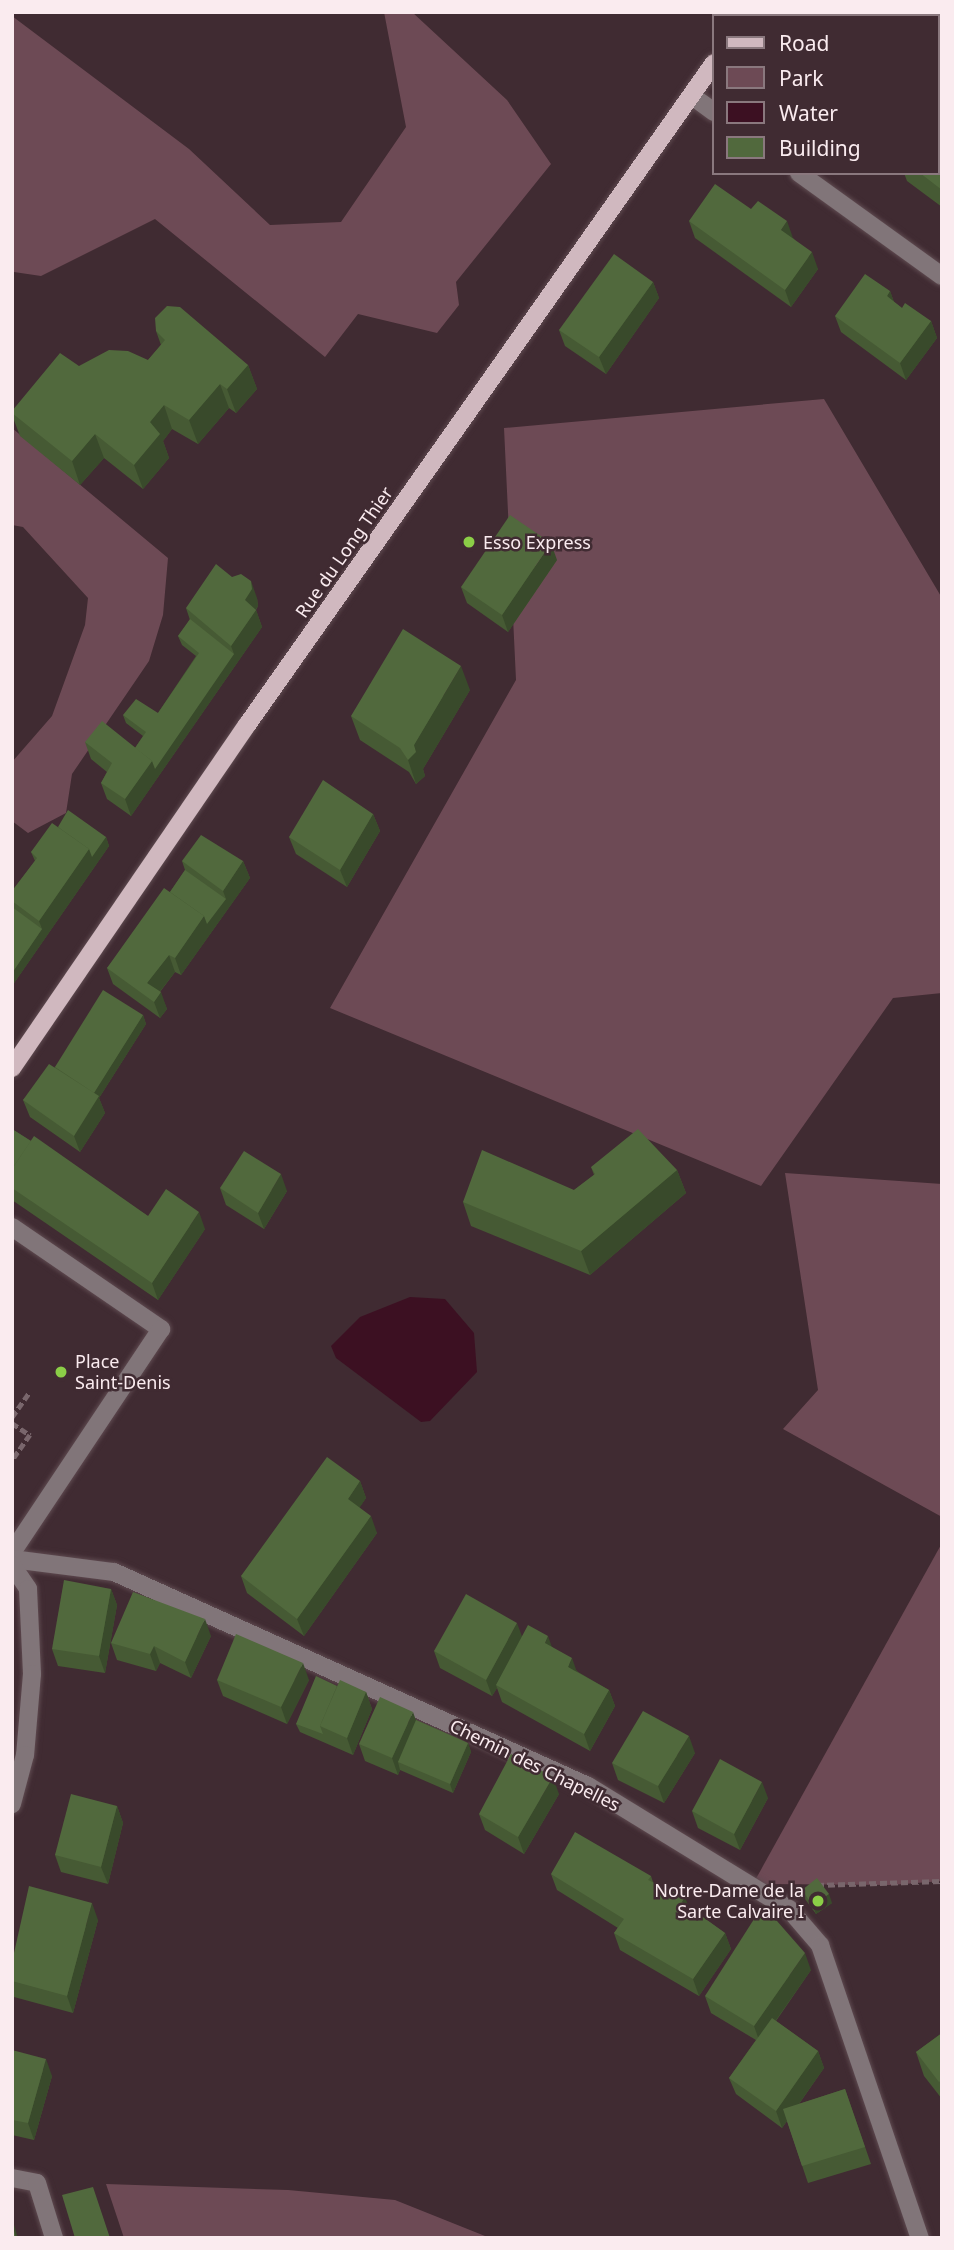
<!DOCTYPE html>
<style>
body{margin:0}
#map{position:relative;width:954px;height:2250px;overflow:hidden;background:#402b32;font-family:"Noto Sans",sans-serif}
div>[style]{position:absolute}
.green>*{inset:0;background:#6d4a55}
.water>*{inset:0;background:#3c1022}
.path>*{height:4.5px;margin-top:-2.25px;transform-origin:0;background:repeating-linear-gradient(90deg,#79666c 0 7px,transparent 0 10.5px)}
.roads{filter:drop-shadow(0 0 2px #5e4a50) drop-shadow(0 0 2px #5e4a50)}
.minor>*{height:18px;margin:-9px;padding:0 9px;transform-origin:9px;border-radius:9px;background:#817579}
.major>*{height:18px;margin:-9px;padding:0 9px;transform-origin:9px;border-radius:9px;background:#d0b8bf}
.wall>*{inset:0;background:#465a34}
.shaded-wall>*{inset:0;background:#394a2b}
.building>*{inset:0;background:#51693d}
.dots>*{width:19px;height:19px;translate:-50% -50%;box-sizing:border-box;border:4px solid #402b32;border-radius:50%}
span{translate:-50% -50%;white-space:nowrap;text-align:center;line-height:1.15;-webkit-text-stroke:5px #402b32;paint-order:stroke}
.poi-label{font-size:18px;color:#faebef}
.left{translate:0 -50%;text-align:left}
.right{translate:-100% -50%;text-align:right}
.street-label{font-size:18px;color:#faebef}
.frame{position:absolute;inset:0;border:14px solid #faebef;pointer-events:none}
.legend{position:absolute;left:712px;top:14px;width:228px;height:161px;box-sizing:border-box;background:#402b32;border:2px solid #8a787e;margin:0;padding:9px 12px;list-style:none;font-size:21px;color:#faebef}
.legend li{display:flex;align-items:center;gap:14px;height:35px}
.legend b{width:35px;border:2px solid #8a787e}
</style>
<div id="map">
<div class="green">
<i style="clip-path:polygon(384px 12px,412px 12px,507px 100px,551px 164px,456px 282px,459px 305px,437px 333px,358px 314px,325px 357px,155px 219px,41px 276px,14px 272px,12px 16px,189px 149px,270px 225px,341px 222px,406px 127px)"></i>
<i style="clip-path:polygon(824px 399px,942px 598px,942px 993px,893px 998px,761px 1186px,330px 1008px,516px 680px,504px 428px)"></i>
<i style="clip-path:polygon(12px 428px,168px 558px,163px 615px,149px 661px,72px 774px,66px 813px,28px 833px,12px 821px,12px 762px,52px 716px,85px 625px,88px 598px,23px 527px,12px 525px)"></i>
<i style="clip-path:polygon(785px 1173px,942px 1184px,942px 1517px,783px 1429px,818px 1390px)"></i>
<i style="clip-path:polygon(942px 1543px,942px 1881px,891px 1885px,753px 1884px)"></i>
<i style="clip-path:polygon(106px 2184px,288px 2190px,395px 2200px,490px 2238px,124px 2238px)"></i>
</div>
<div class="water">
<i style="clip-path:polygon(410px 1297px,445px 1299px,474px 1333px,477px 1372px,430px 1421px,421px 1422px,336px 1358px,331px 1346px,360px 1317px)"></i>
</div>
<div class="path">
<i style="left:12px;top:1417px;width:29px;rotate:-55deg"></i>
<i style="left:12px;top:1423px;width:22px;rotate:34deg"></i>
<i style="left:30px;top:1435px;width:32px;rotate:125deg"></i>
<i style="left:817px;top:1885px;width:125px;rotate:-1.8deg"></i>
</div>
<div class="roads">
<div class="minor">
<i style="left:692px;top:96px;width:27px;rotate:36deg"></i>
<i style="left:799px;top:173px;width:176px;rotate:35.8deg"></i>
<i style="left:12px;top:1227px;width:181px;rotate:34.4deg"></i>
<i style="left:161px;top:1329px;width:268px;rotate:123.7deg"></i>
<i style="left:12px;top:1559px;width:103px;rotate:7.3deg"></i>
<i style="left:114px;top:1572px;width:520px;rotate:24.3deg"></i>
<i style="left:588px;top:1786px;width:236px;rotate:31.5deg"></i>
<i style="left:789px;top:1909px;width:48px;rotate:49.3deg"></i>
<i style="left:820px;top:1945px;width:310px;rotate:71.2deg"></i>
<i style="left:12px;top:1565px;width:29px;rotate:56deg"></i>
<i style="left:28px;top:1589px;width:85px;rotate:87.3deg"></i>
<i style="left:32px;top:1674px;width:81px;rotate:94.9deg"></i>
<i style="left:25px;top:1755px;width:51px;rotate:104.9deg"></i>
<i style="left:12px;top:2178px;width:25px;rotate:11deg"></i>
<i style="left:37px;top:2183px;width:58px;rotate:72.8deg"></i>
</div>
<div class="major">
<i style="left:746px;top:16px;width:4px;rotate:-63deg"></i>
<i style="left:12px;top:1068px;width:416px;rotate:-55.6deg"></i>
<i style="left:247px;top:725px;width:810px;rotate:-54.8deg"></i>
</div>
</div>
<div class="wall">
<i style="clip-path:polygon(942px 101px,942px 207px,907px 181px,904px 173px,938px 173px)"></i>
<i style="clip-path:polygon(689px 221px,793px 238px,818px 269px,791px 307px,695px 238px)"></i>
<i style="clip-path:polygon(653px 282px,659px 298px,606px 374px,565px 346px,559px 330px)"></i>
<i style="clip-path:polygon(890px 291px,894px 302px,902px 308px,931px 321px,937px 338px,906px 380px,841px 332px,835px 316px)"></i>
<i style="clip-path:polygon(156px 331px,248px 365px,257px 389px,236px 413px,229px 408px,198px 444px,172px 429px,163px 441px,169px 458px,143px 489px,104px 458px,80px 485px,20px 436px,12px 415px,12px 411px,79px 366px,148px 360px,161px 345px)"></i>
<i style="clip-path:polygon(557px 560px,508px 632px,467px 603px,461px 587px)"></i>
<i style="clip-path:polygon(257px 598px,258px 606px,256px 610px,262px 627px,131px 816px,107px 799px,101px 783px,107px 772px,91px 759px,85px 742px,135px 748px,143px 736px,126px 723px,123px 715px,158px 713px,196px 656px,182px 645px,178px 636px,190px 620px,186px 608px)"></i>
<i style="clip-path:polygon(470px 690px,423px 769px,425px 776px,416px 784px,409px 772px,360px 740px,351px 716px)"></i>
<i style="clip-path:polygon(373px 814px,380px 831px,347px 887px,296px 854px,289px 837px)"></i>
<i style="clip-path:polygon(58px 827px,106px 837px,109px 846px,12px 986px,12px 891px,35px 861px,31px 852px)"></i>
<i style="clip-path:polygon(182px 861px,243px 861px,250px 878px,181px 975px,175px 972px,160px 992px,167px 1009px,160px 1018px,113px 984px,107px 968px,170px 892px,185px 870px)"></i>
<i style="clip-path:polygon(143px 1015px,146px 1024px,99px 1098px,105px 1113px,80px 1152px,30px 1117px,23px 1100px,55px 1067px)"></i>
<i style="clip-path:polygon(12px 1129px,148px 1216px,205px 1229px,158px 1300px,12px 1200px)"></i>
<i style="clip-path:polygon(591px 1167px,677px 1170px,686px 1193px,590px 1275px,471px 1226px,463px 1202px,574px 1190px,594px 1175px)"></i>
<i style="clip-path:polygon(220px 1188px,287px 1191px,264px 1229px,226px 1205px)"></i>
<i style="clip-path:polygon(360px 1481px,366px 1498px,359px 1508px,377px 1533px,304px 1636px,247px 1593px,241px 1576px)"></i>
<i style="clip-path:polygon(111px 1589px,117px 1605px,105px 1673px,58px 1666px,52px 1649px)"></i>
<i style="clip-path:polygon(211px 1636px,191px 1678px,160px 1663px,156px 1671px,117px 1660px,111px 1643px)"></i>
<i style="clip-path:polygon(522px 1637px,552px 1647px,578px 1672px,609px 1690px,615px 1706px,590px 1751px,502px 1702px,497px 1688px,492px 1696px,440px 1668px,434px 1651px)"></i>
<i style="clip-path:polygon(217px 1680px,309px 1680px,287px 1724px,223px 1696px)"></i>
<i style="clip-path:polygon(337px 1686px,366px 1692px,372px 1709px,353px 1755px,300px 1732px,296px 1724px)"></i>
<i style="clip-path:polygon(416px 1720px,468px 1743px,471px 1752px,453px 1793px,400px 1770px,398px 1775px,365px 1761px,359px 1744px)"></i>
<i style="clip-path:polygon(695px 1753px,664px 1803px,618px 1780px,612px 1763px)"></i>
<i style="clip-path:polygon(559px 1794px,524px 1854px,485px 1830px,479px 1814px)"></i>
<i style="clip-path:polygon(768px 1798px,740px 1850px,698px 1828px,692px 1811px)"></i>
<i style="clip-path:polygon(117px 1806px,123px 1823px,108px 1884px,61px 1872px,55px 1855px)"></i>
<i style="clip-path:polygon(551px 1874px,651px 1876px,653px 1882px,725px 1933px,731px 1949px,699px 1996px,620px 1950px,614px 1933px,618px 1928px,557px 1890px)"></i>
<i style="clip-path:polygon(802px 1890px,832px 1903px,816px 1914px,805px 1899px)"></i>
<i style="clip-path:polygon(98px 1920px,73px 2013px,14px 1997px,12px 1991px,12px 1962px)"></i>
<i style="clip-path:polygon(811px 1970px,776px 2021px,818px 2051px,824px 2068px,799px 2104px,845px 2089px,871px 2164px,808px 2183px,787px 2121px,782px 2128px,736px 2094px,729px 2078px,756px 2040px,711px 2013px,705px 1996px)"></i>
<i style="clip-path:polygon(942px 2033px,942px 2099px,924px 2076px,916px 2052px)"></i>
<i style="clip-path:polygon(12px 2050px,52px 2076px,34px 2140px,12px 2135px)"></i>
</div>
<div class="shaded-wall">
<i style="clip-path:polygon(845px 12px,864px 12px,861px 16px,842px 16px)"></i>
<i style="clip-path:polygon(942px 68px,942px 93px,938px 97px,938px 73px)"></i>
<i style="clip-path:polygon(787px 221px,793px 238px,787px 247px,781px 230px)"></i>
<i style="clip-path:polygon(812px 252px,818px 269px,791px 307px,785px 290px)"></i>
<i style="clip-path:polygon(653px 282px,659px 298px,606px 374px,599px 357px)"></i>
<i style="clip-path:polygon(890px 291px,896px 308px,887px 296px)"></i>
<i style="clip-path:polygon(931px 321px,937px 338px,906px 380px,900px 363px)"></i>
<i style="clip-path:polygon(248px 365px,257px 389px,236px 413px,227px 389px)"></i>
<i style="clip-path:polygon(220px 384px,229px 408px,198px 444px,189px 420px)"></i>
<i style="clip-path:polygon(164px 405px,172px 429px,163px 441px,169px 458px,143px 489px,134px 465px,150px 422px)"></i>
<i style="clip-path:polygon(95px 434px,104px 458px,80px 485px,72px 461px)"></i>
<i style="clip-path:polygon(551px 543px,557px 560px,508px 632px,502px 615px)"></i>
<i style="clip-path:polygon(251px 581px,257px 598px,258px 606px,251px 616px,245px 600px)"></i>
<i style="clip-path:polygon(256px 610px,262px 627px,131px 816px,125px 799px,152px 761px,234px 654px,231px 646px)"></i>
<i style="clip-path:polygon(461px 666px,470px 690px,423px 769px,425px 776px,416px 784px,408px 760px,414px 745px)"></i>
<i style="clip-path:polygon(373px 814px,380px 831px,347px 887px,340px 870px)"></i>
<i style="clip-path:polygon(106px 837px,109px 846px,12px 986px,12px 973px,42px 929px,39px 921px,89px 849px)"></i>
<i style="clip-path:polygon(243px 861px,250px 878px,181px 975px,175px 958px,204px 916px,226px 899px,223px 891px)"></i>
<i style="clip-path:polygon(169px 955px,175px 972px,154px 999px,147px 983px)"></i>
<i style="clip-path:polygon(161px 992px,167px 1009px,160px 1018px,154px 1002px)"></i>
<i style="clip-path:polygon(143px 1015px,146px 1024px,99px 1098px,105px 1113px,80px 1152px,74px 1136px,91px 1097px)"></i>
<i style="clip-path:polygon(677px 1170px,686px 1193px,590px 1275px,581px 1251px)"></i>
<i style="clip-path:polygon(281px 1174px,287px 1191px,264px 1229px,258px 1213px)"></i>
<i style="clip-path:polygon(199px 1212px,205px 1229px,158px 1300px,152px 1283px)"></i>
<i style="clip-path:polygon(360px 1481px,366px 1498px,354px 1516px,348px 1499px)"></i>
<i style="clip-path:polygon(371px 1516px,377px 1533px,304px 1636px,297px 1619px)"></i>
<i style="clip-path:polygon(111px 1589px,117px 1605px,105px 1673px,99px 1656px)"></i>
<i style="clip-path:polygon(205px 1619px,211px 1636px,191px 1678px,185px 1662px)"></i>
<i style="clip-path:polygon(517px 1623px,523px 1639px,496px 1685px,497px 1688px,492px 1696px,486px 1680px)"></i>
<i style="clip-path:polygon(548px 1636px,554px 1653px,545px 1643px)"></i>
<i style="clip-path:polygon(154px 1646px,160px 1663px,156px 1671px,150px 1654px)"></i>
<i style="clip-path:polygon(572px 1658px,578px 1675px,568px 1667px)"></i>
<i style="clip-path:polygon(303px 1663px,309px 1680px,287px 1724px,281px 1707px)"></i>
<i style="clip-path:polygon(609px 1690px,615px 1706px,590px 1751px,584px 1734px)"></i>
<i style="clip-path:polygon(366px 1692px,372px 1709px,353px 1755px,347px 1738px)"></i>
<i style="clip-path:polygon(413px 1712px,419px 1729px,398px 1762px,400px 1770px,398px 1775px,392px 1758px)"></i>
<i style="clip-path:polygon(689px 1736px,695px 1753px,664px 1803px,658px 1786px)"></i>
<i style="clip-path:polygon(468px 1743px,471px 1752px,453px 1793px,450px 1784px)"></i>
<i style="clip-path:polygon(553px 1777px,559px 1794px,524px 1854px,518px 1837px)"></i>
<i style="clip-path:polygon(762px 1782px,768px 1798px,740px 1850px,734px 1834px)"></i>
<i style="clip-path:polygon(117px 1806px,123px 1823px,108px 1884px,101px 1867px)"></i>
<i style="clip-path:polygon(829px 1894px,832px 1903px,816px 1914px,813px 1906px)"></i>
<i style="clip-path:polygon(685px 1897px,691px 1914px,682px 1902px)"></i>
<i style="clip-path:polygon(92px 1903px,98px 1920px,73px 2013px,67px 1996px)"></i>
<i style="clip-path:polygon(725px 1933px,731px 1949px,699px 1996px,693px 1979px)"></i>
<i style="clip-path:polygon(805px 1953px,811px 1970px,760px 2043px,754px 2026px)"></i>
<i style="clip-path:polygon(818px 2051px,824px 2068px,782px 2128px,776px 2111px)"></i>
<i style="clip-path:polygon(46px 2059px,52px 2076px,34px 2140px,28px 2123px)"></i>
<i style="clip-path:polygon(12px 2218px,18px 2238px,16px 2238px,12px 2223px)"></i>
</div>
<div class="building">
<i style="clip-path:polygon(801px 12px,845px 12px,842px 16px,799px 16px)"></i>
<i style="clip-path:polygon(938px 31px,942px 34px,942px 68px,938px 73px)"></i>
<i style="clip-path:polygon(942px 101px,942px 190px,920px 173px,938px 173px,938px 106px)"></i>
<i style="clip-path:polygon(715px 184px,751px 209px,758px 201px,787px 221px,781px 230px,812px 252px,785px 290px,689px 221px)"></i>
<i style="clip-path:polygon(614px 254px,653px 282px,599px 357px,559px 330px)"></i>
<i style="clip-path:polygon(865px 274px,890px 291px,887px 296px,902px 308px,905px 303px,931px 321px,900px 363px,835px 316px)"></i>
<i style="clip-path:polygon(167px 306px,180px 307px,248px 365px,227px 389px,220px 384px,189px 420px,164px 405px,150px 422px,160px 434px,134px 465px,95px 434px,72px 461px,12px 413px,12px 411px,60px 353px,79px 366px,109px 350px,128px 351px,148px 360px,165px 340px,156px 331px,155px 318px)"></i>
<i style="clip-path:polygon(510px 515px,551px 543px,502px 615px,461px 587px)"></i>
<i style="clip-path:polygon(216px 564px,232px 577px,241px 574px,251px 581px,252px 589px,245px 600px,256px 610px,231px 646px,186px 608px)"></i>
<i style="clip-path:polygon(190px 619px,234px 654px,155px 769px,152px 761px,135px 748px,146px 732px,123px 715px,136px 699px,158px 713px,171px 694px,199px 653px,178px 636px)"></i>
<i style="clip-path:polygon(403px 629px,461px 666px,414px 745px,416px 752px,408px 760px,400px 748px,351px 716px)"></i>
<i style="clip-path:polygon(102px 721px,152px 761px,125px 799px,101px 783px,112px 763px,85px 742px)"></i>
<i style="clip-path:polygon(323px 780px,373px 814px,340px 870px,289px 837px)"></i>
<i style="clip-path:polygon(68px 810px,106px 837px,92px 857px,89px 849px,58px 827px)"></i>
<i style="clip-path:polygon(52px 823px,89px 849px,39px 921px,12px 901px,12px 891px,37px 858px,31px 852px)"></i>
<i style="clip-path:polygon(201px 835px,243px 861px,223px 891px,182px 861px)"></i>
<i style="clip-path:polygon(185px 870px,226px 899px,207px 924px,204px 916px,170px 892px)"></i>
<i style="clip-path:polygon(164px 888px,204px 916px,175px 958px,169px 955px,147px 983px,161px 992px,154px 1002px,107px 968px)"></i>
<i style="clip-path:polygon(12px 907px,42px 929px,12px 973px)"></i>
<i style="clip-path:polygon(103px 990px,143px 1015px,94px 1093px,55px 1067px)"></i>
<i style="clip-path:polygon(49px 1064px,99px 1096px,74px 1136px,23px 1100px)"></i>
<i style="clip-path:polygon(12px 1129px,31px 1141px,12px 1169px)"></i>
<i style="clip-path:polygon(638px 1129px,677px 1170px,581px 1251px,463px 1202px,482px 1150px,574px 1190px,595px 1174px,591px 1167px)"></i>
<i style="clip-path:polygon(34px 1136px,148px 1216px,166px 1189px,199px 1212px,152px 1283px,12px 1188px,12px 1169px)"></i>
<i style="clip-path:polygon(244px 1151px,281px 1174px,258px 1213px,220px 1188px)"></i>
<i style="clip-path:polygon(327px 1457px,360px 1481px,348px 1499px,371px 1516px,297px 1619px,241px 1576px)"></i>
<i style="clip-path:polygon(64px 1580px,111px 1589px,99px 1656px,52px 1649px)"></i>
<i style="clip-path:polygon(133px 1592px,205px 1619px,185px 1662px,154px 1646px,150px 1654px,111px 1643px)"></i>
<i style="clip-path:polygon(466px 1594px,517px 1623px,486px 1680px,434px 1651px)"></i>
<i style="clip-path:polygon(528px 1625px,548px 1636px,545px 1643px,572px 1658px,568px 1667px,609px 1690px,584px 1734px,496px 1685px)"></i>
<i style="clip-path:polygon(236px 1634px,303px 1663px,281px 1707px,217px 1680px)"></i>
<i style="clip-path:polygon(316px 1676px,337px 1686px,320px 1726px,323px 1734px,296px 1724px)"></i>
<i style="clip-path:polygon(340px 1680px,366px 1692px,347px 1738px,320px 1726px)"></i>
<i style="clip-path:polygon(380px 1697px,413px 1712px,392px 1758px,359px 1744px)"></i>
<i style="clip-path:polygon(643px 1711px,689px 1736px,658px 1786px,612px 1763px)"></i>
<i style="clip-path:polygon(416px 1720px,468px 1743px,450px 1784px,398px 1762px)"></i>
<i style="clip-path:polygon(511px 1754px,553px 1777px,518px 1837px,479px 1814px)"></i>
<i style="clip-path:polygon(720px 1759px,762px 1782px,734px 1834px,692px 1811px)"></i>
<i style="clip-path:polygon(71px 1794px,117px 1806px,101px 1867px,55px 1855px)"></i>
<i style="clip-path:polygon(575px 1832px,651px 1876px,648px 1880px,685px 1897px,682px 1902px,725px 1933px,693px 1979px,614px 1933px,624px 1919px,551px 1874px)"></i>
<i style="clip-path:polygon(817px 1878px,829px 1894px,813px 1906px,802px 1890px)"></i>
<i style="clip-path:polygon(29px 1886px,92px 1903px,67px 1996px,12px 1981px,12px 1962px)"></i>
<i style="clip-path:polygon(763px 1905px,805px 1953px,754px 2026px,705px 1996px)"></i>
<i style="clip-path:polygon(772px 2018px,818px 2051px,776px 2111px,729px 2078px)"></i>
<i style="clip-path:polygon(942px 2033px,942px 2080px,939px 2082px,916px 2052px)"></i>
<i style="clip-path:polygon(12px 2050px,46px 2059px,28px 2123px,12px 2120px)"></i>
<i style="clip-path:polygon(845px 2089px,865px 2147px,802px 2166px,783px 2109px)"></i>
<i style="clip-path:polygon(93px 2187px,110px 2238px,75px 2238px,62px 2195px)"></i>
<i style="clip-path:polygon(12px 2223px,16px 2238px,12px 2238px)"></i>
</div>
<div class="dots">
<i style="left:469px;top:542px;background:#8bce47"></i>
<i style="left:61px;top:1372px;background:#8bce47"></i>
<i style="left:818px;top:1901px;background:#8bce47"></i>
</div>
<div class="poi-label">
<span class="left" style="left:483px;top:542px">Esso Express</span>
<span class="left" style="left:75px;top:1372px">Place<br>Saint-Denis</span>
<span class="right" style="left:804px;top:1901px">Notre-Dame de la<br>Sarte Calvaire I</span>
</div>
<div class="street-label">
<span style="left:344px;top:552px;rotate:-55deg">Rue du Long Thier</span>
<span style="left:535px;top:1765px;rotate:26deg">Chemin des Chapelles</span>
</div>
<div class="frame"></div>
<ul class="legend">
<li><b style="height:9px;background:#d0b8bf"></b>Road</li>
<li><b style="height:19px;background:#6d4a55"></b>Park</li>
<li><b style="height:19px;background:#3c1022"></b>Water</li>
<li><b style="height:19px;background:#51693d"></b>Building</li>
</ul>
</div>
